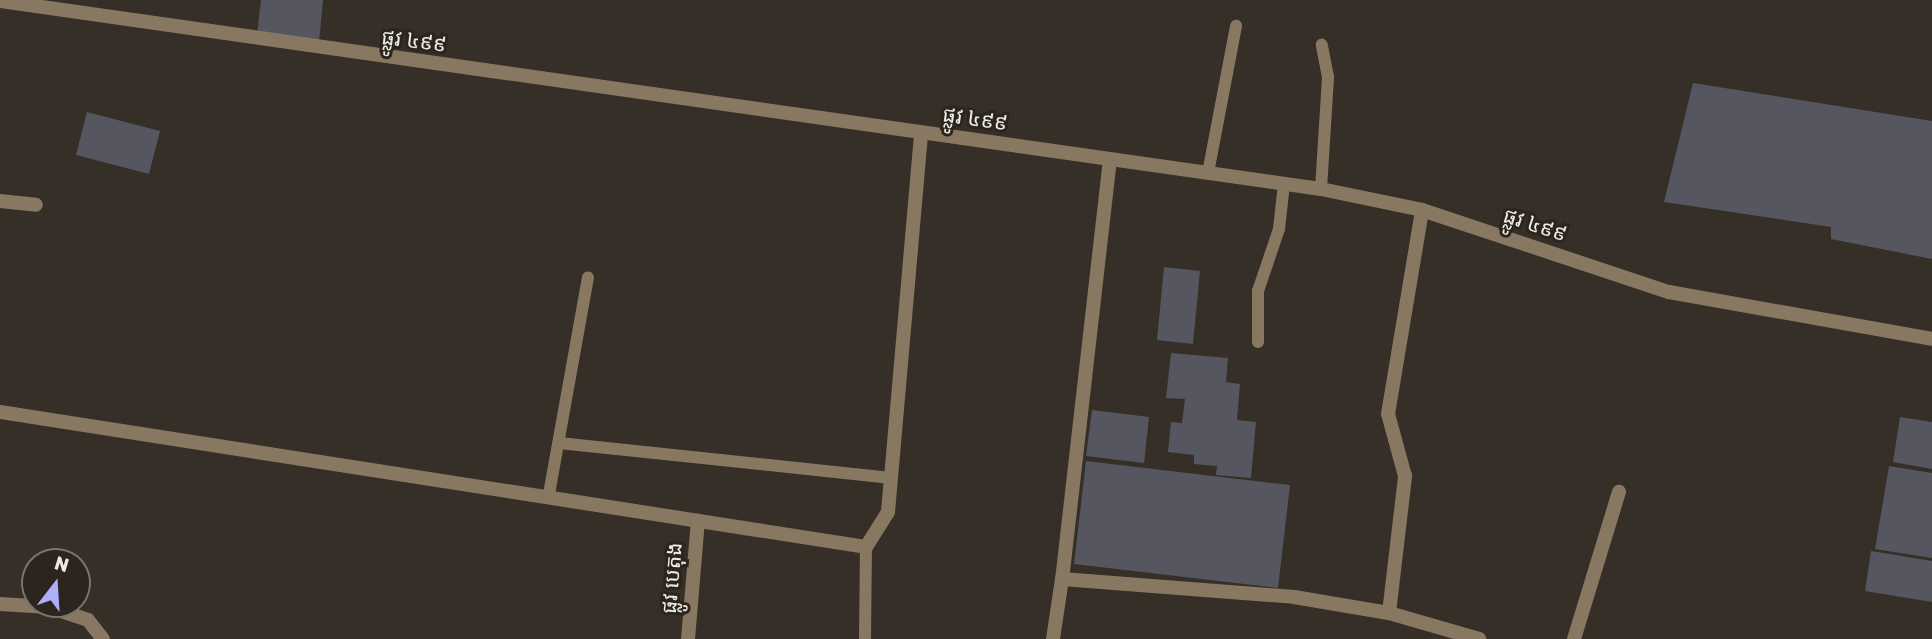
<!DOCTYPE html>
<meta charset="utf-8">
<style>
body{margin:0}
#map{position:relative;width:1932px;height:639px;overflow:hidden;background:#352f27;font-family:Rubik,"Noto Sans Khmer",sans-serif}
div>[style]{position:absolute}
.building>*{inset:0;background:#565660}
.lane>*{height:12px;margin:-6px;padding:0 6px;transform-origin:6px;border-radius:6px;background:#887861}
.street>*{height:14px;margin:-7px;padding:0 7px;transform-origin:7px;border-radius:7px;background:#887861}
span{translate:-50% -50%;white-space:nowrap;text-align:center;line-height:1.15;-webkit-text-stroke:6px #2b251e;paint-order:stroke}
.street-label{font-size:21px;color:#eeebe6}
.north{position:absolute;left:21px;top:548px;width:70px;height:70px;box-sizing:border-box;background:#2b251e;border:2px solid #79746e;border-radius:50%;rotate:17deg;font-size:19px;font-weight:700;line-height:28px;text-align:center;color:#eeebe6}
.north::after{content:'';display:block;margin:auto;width:24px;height:32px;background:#b0aefa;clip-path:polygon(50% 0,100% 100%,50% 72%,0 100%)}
</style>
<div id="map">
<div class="building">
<i style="clip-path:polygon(261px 0,323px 0,319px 42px,257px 35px)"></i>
<i style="clip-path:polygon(1693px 83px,1932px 121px,1932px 259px,1831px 239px,1831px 227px,1664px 202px)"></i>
<i style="clip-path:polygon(87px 112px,160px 131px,149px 174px,76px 155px)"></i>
<i style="clip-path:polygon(1164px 267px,1200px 271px,1193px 344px,1157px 340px)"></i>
<i style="clip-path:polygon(1171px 353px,1228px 358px,1226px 382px,1240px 384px,1237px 420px,1256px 422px,1251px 478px,1216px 475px,1217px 466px,1194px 464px,1194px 455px,1168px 452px,1171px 422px,1182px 423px,1185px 399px,1166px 398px)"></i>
<i style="clip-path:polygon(1092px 410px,1149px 417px,1144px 463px,1086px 456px)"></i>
<i style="clip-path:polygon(1900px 417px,1932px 422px,1932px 469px,1893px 462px)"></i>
<i style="clip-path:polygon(1086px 461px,1290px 485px,1278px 588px,1074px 564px)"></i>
<i style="clip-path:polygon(1889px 466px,1932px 473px,1932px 558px,1875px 549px)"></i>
<i style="clip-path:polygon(1871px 551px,1932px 561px,1932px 602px,1865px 591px)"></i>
</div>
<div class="lane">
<i style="left:1208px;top:173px;width:150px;rotate:-79.2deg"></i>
<i style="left:1321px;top:189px;width:112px;rotate:-86.4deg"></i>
<i style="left:1328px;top:77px;width:33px;rotate:-101deg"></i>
<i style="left:1258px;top:342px;width:51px;rotate:-90deg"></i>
<i style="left:1258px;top:291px;width:65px;rotate:-71.3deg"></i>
<i style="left:1279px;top:229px;width:45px;rotate:-83.7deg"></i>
<i style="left:559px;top:443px;width:334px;rotate:6deg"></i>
<i style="left:549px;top:494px;width:220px;rotate:-79.8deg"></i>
<i style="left:865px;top:639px;width:92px;rotate:-89.4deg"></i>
</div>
<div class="street">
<i style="left:0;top:1px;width:1334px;rotate:8.1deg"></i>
<i style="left:1321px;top:189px;width:103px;rotate:11.7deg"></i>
<i style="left:1422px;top:210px;width:260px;rotate:18.4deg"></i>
<i style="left:1669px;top:292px;width:267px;rotate:10.1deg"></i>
<i style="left:1110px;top:159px;width:423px;rotate:96.5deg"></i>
<i style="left:1062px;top:579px;width:233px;rotate:4.4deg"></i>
<i style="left:1294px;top:597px;width:96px;rotate:9.6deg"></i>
<i style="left:1389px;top:613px;width:94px;rotate:16.1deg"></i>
<i style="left:0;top:201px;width:36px;rotate:6deg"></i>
<i style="left:0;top:412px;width:876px;rotate:8.86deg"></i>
<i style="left:866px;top:547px;width:41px;rotate:-57.8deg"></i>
<i style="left:888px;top:512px;width:381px;rotate:-85deg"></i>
<i style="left:0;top:604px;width:49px;rotate:3.5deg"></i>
<i style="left:49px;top:607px;width:41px;rotate:18.4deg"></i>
<i style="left:88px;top:620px;width:24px;rotate:52deg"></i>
<i style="left:1389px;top:613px;width:138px;rotate:-83.3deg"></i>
<i style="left:1405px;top:476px;width:64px;rotate:-105.3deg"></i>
<i style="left:1388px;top:414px;width:207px;rotate:-80.5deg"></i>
<i style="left:688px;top:639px;width:119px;rotate:-85.2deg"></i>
<i style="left:1053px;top:639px;width:61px;rotate:-81.5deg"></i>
<i style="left:1574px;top:639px;width:154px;rotate:-73deg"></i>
</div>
<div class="street-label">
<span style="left:414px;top:41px;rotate:7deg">ផ្លូវ ៤៩៩</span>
<span style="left:975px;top:119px;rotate:8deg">ផ្លូវ ៤៩៩</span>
<span style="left:1535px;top:225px;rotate:18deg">ផ្លូវ ៤៩៩</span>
<span style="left:672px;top:578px;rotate:-85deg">ផ្លូវ បេតុង</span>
</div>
<div class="north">N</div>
</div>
